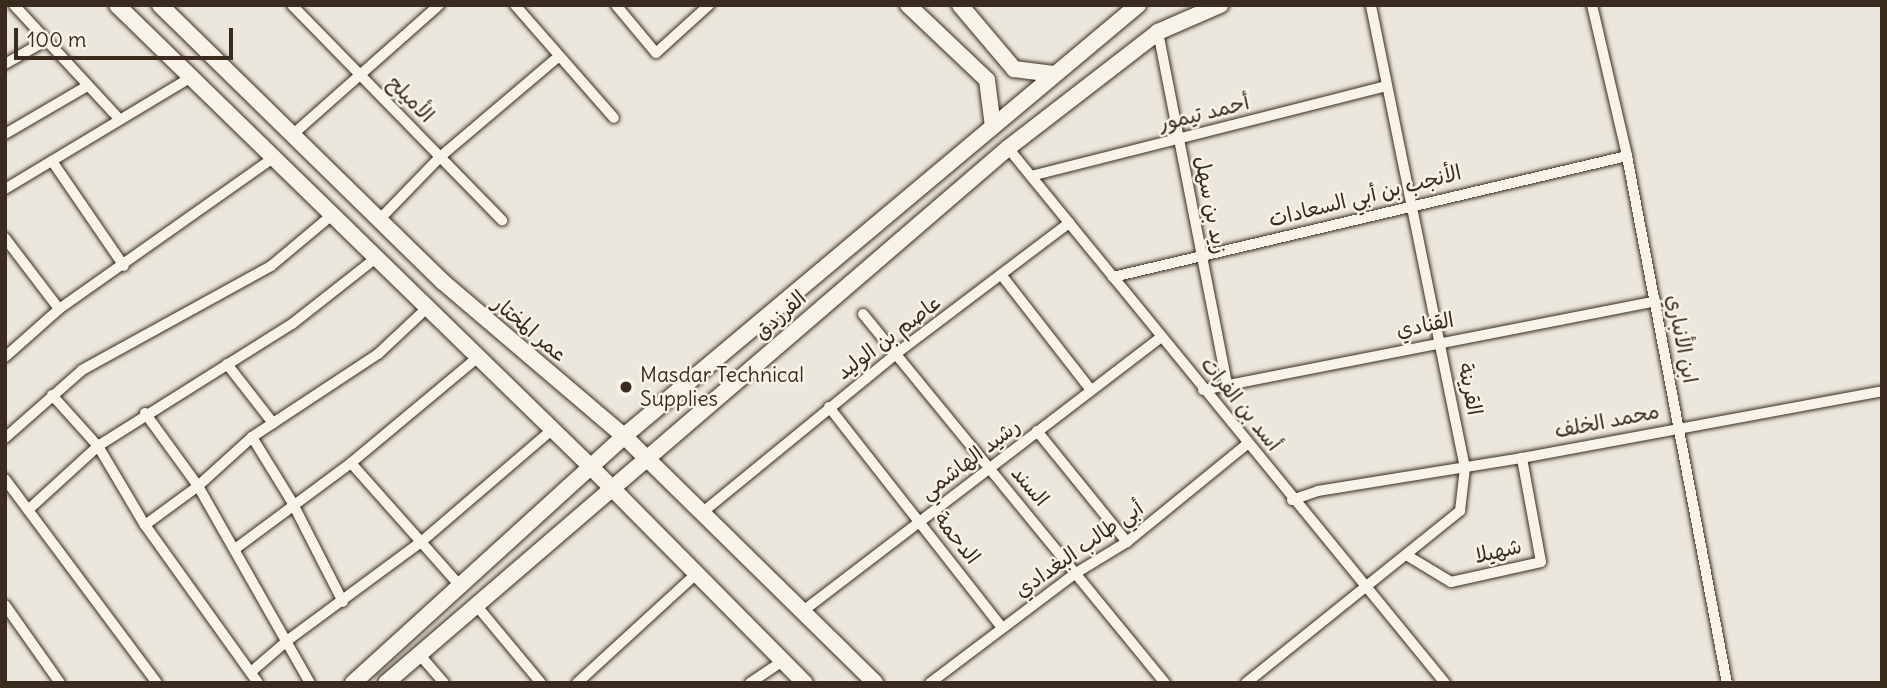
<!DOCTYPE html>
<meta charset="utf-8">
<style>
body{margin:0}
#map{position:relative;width:1887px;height:688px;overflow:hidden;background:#ece7dc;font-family:Delius,"Playpen Sans Arabic",sans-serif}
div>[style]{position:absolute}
.roads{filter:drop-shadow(0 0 2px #3b2a1e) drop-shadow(0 0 2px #3b2a1e)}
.street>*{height:10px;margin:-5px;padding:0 5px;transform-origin:5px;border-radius:5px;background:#f7f3e8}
.secondary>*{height:16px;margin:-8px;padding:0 8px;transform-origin:8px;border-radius:8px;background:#f7f3e8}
.dots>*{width:19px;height:19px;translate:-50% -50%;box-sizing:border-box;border:4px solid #f7f3e8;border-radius:50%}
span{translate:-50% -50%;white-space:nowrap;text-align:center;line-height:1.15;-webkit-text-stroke:5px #f7f3e8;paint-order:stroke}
.street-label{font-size:21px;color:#3b2a1e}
.poi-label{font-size:21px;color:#3b2a1e}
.left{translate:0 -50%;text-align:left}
.frame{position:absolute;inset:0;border:7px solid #3b2a1e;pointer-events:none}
.scale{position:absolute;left:14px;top:28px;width:219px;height:32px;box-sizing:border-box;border:4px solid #3b2a1e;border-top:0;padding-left:9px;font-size:21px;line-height:24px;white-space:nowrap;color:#3b2a1e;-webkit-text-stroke:5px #f7f3e8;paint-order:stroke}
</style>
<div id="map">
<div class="roads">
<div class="street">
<i style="left:14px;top:5px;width:156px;rotate:47.3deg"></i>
<i style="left:292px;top:5px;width:301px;rotate:45.7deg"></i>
<i style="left:515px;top:5px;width:150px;rotate:48.8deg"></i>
<i style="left:616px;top:5px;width:62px;rotate:50.2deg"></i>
<i style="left:656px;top:53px;width:72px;rotate:-42.2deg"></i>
<i style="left:1592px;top:5px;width:155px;rotate:76.9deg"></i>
<i style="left:1627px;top:156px;width:536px;rotate:79.26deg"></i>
<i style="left:1158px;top:32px;width:360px;rotate:78.9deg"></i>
<i style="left:5px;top:64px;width:46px;rotate:-29.9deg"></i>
<i style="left:5px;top:134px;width:95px;rotate:-30.3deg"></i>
<i style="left:291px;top:136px;width:198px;rotate:-41.5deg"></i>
<i style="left:1008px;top:148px;width:691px;rotate:50.76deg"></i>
<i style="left:52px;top:161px;width:127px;rotate:55.6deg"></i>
<i style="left:1031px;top:176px;width:366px;rotate:-14.2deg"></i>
<i style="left:5px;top:189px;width:216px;rotate:-31deg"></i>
<i style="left:379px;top:220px;width:88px;rotate:-45.9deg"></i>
<i style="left:440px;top:157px;width:156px;rotate:-40.3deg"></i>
<i style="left:5px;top:238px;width:89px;rotate:52.7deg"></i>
<i style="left:1003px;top:277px;width:143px;rotate:52.1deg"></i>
<i style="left:1113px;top:277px;width:528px;rotate:-13.25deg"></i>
<i style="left:863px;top:314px;width:477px;rotate:50.7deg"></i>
<i style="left:5px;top:357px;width:72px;rotate:-41.6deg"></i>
<i style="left:59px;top:309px;width:262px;rotate:-35.2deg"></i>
<i style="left:227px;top:364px;width:75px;rotate:52.1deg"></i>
<i style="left:1203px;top:390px;width:461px;rotate:-11.1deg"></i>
<i style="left:52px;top:395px;width:69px;rotate:48deg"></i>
<i style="left:98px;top:446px;width:92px;rotate:59.3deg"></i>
<i style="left:145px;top:525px;width:194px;rotate:54.4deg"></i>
<i style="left:829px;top:407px;width:281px;rotate:51.9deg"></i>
<i style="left:145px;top:413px;width:90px;rotate:54deg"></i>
<i style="left:198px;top:486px;width:227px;rotate:60.4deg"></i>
<i style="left:1037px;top:431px;width:143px;rotate:51deg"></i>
<i style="left:252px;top:437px;width:76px;rotate:58.4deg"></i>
<i style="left:292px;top:502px;width:112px;rotate:63deg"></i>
<i style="left:5px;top:438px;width:103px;rotate:-41.4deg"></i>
<i style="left:82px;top:370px;width:216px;rotate:-28.8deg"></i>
<i style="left:271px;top:266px;width:80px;rotate:-39.9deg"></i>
<i style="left:351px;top:463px;width:167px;rotate:48.4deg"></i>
<i style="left:5px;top:479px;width:254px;rotate:53.3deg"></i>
<i style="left:1292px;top:500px;width:28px;rotate:-19deg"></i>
<i style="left:1318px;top:491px;width:207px;rotate:-9.2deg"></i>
<i style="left:1522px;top:458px;width:366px;rotate:-10.5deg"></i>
<i style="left:28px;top:510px;width:95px;rotate:-42.4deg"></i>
<i style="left:98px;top:446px;width:229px;rotate:-32.2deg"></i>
<i style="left:292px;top:324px;width:107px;rotate:-38.2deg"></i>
<i style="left:703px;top:512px;width:251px;rotate:-39.3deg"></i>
<i style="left:897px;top:353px;width:216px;rotate:-37.1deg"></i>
<i style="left:145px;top:525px;width:66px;rotate:-36.3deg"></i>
<i style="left:198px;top:486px;width:73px;rotate:-42.2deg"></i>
<i style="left:252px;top:437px;width:151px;rotate:-33.4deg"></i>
<i style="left:378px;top:354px;width:67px;rotate:-43.2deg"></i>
<i style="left:235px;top:549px;width:144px;rotate:-36.6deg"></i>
<i style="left:351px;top:463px;width:165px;rotate:-39.8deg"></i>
<i style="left:1408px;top:556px;width:50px;rotate:31.2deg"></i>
<i style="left:1451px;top:582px;width:92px;rotate:-12.5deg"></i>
<i style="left:1541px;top:562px;width:106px;rotate:-100.4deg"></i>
<i style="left:5px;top:605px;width:95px;rotate:54.8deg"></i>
<i style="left:476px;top:605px;width:102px;rotate:50.2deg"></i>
<i style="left:803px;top:611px;width:451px;rotate:-37.4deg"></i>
<i style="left:419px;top:654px;width:38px;rotate:49deg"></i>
<i style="left:251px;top:672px;width:49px;rotate:-40.9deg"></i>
<i style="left:288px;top:640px;width:165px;rotate:-36.4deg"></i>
<i style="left:421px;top:542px;width:174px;rotate:-40.6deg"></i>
<i style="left:577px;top:683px;width:161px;rotate:-42.5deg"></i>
<i style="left:750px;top:683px;width:40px;rotate:-34deg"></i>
<i style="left:930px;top:683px;width:183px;rotate:-37deg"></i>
<i style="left:1076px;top:573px;width:60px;rotate:-31.3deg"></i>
<i style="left:1127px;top:542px;width:155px;rotate:-39.2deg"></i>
<i style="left:1246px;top:683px;width:275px;rotate:-38.8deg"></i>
<i style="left:1460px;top:511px;width:43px;rotate:-83.4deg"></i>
<i style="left:1465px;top:468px;width:472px;rotate:-101.5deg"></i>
</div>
<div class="secondary">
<i style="left:117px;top:5px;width:660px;rotate:44.26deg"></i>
<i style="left:590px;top:466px;width:305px;rotate:45.3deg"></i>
<i style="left:160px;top:5px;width:396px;rotate:44.4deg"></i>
<i style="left:443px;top:282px;width:238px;rotate:40.4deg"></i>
<i style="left:624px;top:436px;width:352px;rotate:44.5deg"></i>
<i style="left:908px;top:5px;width:109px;rotate:43.5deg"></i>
<i style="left:987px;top:80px;width:47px;rotate:82.7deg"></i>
<i style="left:960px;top:5px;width:84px;rotate:49.8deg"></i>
<i style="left:1014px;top:69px;width:40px;rotate:7.1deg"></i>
<i style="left:353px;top:683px;width:367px;rotate:-42.3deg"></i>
<i style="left:624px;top:436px;width:671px;rotate:-39.98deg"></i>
<i style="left:386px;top:683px;width:820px;rotate:-40.7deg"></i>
<i style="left:1008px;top:148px;width:190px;rotate:-37.7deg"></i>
<i style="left:1158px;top:32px;width:68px;rotate:-23.5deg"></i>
</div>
</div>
<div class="dots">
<i style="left:626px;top:387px;background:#3b2a1e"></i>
</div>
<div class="street-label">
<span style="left:411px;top:99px;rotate:46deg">الأميلح</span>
<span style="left:1204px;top:113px;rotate:-14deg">أحمد تيمور</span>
<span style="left:1365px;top:196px;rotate:-14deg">الأنجب بن أبي السعادات</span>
<span style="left:1211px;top:205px;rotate:79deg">زيد بن سهل</span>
<span style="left:780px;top:315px;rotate:-41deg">الفرزدق</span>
<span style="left:1425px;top:325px;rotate:-11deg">القنادي</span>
<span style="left:530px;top:329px;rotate:40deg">عمر المختار</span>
<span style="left:889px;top:337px;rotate:-37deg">عاصم بن الوليد</span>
<span style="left:1682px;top:339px;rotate:79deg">ابن الأنباري</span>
<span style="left:1470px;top:389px;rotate:79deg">القرينة</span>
<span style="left:1241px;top:404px;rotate:51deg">أسد بن الفرات</span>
<span style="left:1607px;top:421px;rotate:-11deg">محمد الخلف</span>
<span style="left:970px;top:459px;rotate:-37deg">رشيد الهاشمي</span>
<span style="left:1030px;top:486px;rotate:50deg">السند</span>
<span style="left:957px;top:538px;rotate:52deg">الدحمة</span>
<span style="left:1079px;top:549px;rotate:-35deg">أبي طالب البغدادي</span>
<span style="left:1498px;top:551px;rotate:-13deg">شهيلا</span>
</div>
<div class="poi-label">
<span class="left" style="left:640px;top:387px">Masdar Technical<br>Supplies</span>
</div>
<div class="frame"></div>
<div class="scale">100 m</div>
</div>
